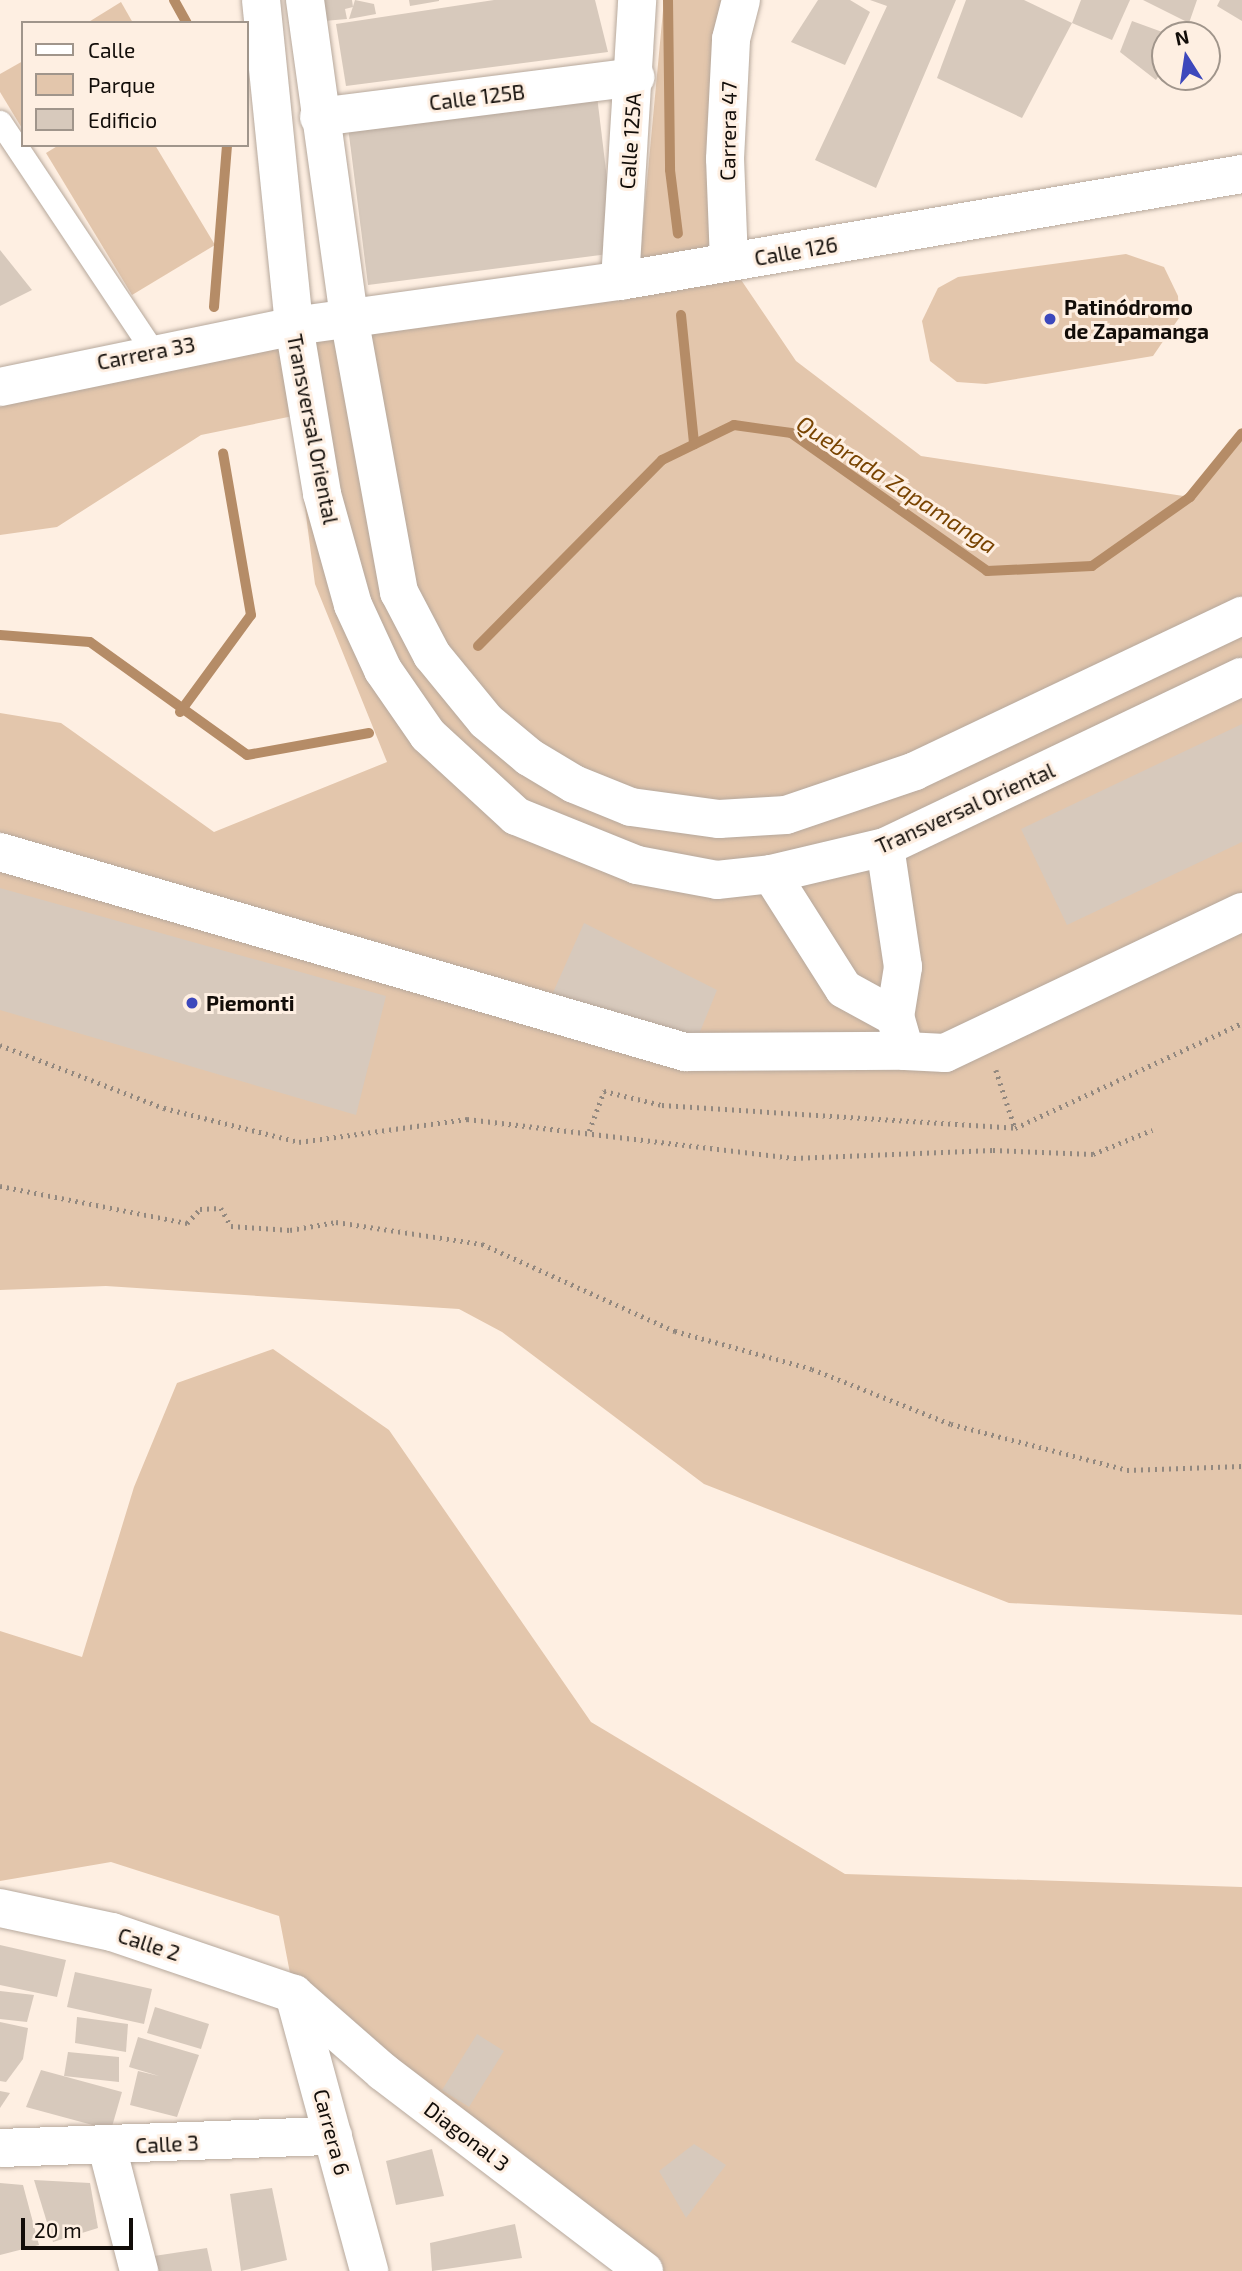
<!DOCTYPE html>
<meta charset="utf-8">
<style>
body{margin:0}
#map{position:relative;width:1242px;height:2271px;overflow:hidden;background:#feefe2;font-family:"Exo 2",sans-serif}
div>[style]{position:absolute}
.green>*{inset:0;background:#e3c6ac}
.stream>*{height:10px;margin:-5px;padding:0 5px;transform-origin:5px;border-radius:5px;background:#b58c67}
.building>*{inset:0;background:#d7c9bc}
.path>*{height:4.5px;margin-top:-2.25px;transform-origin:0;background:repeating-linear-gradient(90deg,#92887f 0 2px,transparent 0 7px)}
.roads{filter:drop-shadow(0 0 2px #b6a89c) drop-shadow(0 0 2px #b6a89c)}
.service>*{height:23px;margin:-11.5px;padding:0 11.5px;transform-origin:11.5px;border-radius:11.5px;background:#fff}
.minor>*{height:38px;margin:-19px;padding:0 19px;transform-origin:19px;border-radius:19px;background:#fff}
.tertiary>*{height:38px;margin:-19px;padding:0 19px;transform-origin:19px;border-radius:19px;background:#fff}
.secondary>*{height:38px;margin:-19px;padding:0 19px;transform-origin:19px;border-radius:19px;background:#fff}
.dots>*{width:19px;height:19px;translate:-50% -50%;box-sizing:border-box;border:4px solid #feefe2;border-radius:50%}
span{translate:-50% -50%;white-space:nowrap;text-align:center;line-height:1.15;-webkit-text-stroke:6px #feefe2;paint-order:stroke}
.street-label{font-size:21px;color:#120d09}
.poi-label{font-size:21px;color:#120d09;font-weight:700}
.left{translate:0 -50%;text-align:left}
.water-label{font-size:23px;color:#784300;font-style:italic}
.legend{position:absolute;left:21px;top:21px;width:228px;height:126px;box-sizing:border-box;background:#feefe2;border:2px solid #a0958b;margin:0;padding:9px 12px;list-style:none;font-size:21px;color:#120d09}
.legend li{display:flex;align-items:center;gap:14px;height:35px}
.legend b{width:35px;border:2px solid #a0958b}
.north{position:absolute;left:1151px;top:21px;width:70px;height:70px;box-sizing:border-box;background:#feefe2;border:2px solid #a0958b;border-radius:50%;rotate:348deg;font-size:19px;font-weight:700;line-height:28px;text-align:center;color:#120d09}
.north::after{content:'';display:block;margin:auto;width:24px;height:32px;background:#3d48bc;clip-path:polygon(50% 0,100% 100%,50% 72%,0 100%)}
.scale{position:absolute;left:21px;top:2218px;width:112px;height:32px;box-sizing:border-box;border:4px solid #120d09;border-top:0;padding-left:9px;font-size:21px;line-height:24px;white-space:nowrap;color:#120d09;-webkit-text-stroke:5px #feefe2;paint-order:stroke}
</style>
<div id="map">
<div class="green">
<i style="clip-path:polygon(664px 0,741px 0,729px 262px,796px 361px,921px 456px,1190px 497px,1242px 433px,1242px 1615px,1009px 1603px,704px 1484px,502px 1332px,459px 1309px,106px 1286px,0 1290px,0 713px,61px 723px,214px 832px,387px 762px,315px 584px,293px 416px,201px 435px,57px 527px,0 535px,0 387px,638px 278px)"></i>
<i style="clip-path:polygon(121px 2px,133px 23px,87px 23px)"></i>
<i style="clip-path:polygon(23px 61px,23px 130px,0 92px,0 74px)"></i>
<i style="clip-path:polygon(59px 145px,155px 145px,215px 245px,132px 295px,46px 153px)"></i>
<i style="clip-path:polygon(1126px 254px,1164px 267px,1178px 296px,1179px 318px,1153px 356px,986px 384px,957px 382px,930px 361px,922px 321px,938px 288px,958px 277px)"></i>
<i style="clip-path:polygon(273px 1349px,389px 1430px,591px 1722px,845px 1874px,1242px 1887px,1242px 2271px,644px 2271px,294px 1994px,279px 1916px,111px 1862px,0 1881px,0 1631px,82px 1657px,134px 1487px,177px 1383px)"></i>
</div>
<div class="stream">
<i style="left:174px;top:0;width:26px;rotate:61deg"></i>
<i style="left:668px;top:0;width:170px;rotate:89.3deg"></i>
<i style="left:670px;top:170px;width:64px;rotate:82.9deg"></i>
<i style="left:214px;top:307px;width:163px;rotate:-85.4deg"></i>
<i style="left:681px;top:315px;width:130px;rotate:84.2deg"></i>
<i style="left:0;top:635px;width:90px;rotate:4.4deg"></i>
<i style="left:90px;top:642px;width:193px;rotate:35.7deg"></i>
<i style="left:247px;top:755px;width:124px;rotate:-10.2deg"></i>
<i style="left:478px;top:646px;width:262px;rotate:-45.3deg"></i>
<i style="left:662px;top:460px;width:80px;rotate:-25.9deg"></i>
<i style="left:734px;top:425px;width:58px;rotate:8deg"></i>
<i style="left:791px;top:433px;width:240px;rotate:35.1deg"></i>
<i style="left:987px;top:571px;width:105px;rotate:-2.7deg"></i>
<i style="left:1092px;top:566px;width:120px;rotate:-35.1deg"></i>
<i style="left:1190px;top:497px;width:82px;rotate:-50.9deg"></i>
<i style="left:180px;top:712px;width:120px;rotate:-53.8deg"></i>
<i style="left:251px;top:615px;width:164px;rotate:-99.8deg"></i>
</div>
<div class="building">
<i style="clip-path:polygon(322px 0,352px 0,353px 7px,345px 9px,347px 19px,324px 21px)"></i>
<i style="clip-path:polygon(355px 0,374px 4px,376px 14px,349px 19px)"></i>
<i style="clip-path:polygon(409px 0,439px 0,439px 1px,410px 6px)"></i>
<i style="clip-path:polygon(494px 0,595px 0,608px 52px,346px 86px,336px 24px)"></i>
<i style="clip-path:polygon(818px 0,850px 0,870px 12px,845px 65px,791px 42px)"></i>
<i style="clip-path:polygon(870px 0,956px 0,876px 188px,815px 160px,887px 6px)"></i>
<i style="clip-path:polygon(966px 0,1024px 0,1072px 23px,1022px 118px,937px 78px)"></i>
<i style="clip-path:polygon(1081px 0,1130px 0,1112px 40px,1072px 23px)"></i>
<i style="clip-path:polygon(1143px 0,1197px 0,1189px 23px)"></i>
<i style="clip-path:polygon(1220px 0,1242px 0,1242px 21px,1217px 6px)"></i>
<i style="clip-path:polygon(1132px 21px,1165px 33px,1165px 66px,1156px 80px,1120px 52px)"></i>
<i style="clip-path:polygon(597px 96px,616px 253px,368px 285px,348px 127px)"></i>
<i style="clip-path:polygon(0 250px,32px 290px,0 306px)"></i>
<i style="clip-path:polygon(1242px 724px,1242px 842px,1067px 925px,1021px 829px)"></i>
<i style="clip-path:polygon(0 888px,386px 996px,356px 1115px,0 1010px)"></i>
<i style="clip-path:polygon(584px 923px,717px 990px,693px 1049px,551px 997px)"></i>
<i style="clip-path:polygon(0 1945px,66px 1960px,57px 1997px,0 1985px)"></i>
<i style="clip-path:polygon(75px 1972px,152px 1989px,144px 2024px,67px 2007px)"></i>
<i style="clip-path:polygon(0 1991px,34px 1995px,27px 2022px,0 2019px)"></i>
<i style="clip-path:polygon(155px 2007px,209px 2024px,201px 2049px,147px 2033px)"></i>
<i style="clip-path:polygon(77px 2017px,128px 2024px,126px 2052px,75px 2043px)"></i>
<i style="clip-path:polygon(0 2022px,28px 2028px,23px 2059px,6px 2082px,0 2081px)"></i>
<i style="clip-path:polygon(477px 2034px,504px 2051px,469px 2107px,442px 2090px)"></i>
<i style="clip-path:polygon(138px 2037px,199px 2055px,177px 2117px,130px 2105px,138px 2071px,159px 2076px,129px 2067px)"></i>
<i style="clip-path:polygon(68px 2052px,119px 2057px,119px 2082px,64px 2076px)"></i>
<i style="clip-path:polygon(41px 2070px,122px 2092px,111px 2130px,26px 2107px)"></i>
<i style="clip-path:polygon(0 2091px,10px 2093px,0 2108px)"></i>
<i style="clip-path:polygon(694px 2144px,726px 2165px,686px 2218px,659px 2171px)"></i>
<i style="clip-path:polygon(432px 2149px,444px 2196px,396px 2205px,386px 2161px)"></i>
<i style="clip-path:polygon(34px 2180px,90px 2183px,98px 2228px,53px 2242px)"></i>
<i style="clip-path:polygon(0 2183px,23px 2185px,39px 2245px,0 2255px)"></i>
<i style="clip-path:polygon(272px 2188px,287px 2260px,241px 2271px,230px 2194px)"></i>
<i style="clip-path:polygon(515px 2224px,522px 2258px,432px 2271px,430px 2243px)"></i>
<i style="clip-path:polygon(207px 2248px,212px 2271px,159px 2271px,154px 2256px)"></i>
</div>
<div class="path">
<i style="left:0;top:1045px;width:176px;rotate:21deg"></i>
<i style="left:164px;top:1108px;width:139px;rotate:14.1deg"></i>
<i style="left:299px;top:1142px;width:170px;rotate:-7.8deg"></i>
<i style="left:467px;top:1119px;width:329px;rotate:6.8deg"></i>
<i style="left:794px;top:1158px;width:199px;rotate:-2.3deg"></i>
<i style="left:993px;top:1150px;width:100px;rotate:2.3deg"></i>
<i style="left:1093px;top:1154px;width:64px;rotate:-22.1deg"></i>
<i style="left:996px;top:1070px;width:61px;rotate:71.9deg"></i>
<i style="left:1015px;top:1128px;width:250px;rotate:-24.8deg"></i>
<i style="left:589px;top:1131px;width:43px;rotate:-69.4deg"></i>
<i style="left:604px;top:1091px;width:60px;rotate:13.6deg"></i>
<i style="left:662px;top:1105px;width:354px;rotate:3.7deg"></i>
<i style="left:0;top:1186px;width:191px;rotate:11.2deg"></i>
<i style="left:187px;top:1223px;width:19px;rotate:-47deg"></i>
<i style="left:200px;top:1209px;width:21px;rotate:-3deg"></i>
<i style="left:221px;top:1208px;width:21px;rotate:61deg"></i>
<i style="left:231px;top:1226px;width:59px;rotate:3.9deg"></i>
<i style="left:290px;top:1230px;width:47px;rotate:-9.9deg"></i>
<i style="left:336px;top:1222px;width:148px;rotate:8.6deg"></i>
<i style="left:482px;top:1244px;width:212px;rotate:24.3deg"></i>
<i style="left:675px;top:1331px;width:142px;rotate:15.5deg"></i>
<i style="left:812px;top:1369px;width:149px;rotate:21.6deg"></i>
<i style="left:951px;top:1424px;width:182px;rotate:14.6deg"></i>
<i style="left:1127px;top:1470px;width:115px;rotate:-2deg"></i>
</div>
<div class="roads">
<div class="service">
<i style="left:0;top:122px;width:275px;rotate:56.3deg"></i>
</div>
<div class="minor">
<i style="left:319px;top:117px;width:319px;rotate:-7.2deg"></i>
<i style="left:729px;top:262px;width:103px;rotate:-92.2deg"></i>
<i style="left:725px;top:159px;width:120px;rotate:-87.1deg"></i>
<i style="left:731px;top:39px;width:40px;rotate:-75.6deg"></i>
<i style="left:620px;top:281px;width:282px;rotate:-86.5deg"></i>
<i style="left:0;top:852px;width:714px;rotate:16.28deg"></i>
<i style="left:685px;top:1052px;width:220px;rotate:-0.3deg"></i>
<i style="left:905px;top:1051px;width:35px;rotate:-106deg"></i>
<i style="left:895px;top:1017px;width:51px;rotate:-80.9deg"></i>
<i style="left:903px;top:967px;width:121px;rotate:-98.5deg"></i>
<i style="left:771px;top:874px;width:136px;rotate:57.6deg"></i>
<i style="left:844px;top:989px;width:58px;rotate:28.8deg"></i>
<i style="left:905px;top:1051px;width:40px;rotate:2.9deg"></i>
<i style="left:945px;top:1053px;width:329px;rotate:-25.4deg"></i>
<i style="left:0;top:1908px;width:115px;rotate:12.1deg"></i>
<i style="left:112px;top:1932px;width:192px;rotate:18.8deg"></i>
<i style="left:294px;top:1994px;width:118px;rotate:41.2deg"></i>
<i style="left:383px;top:2072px;width:328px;rotate:37.3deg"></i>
<i style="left:294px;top:1994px;width:287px;rotate:74.8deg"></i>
<i style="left:107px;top:2147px;width:128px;rotate:75.5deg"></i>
<i style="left:0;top:2148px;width:333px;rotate:-2.1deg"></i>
</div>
<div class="tertiary">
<i style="left:0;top:387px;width:300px;rotate:-11.7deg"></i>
<i style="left:294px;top:326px;width:329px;rotate:-7.9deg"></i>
<i style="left:620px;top:281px;width:631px;rotate:-9.76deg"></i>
</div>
<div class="secondary">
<i style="left:261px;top:0;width:328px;rotate:84.2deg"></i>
<i style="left:294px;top:326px;width:170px;rotate:80.5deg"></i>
<i style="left:322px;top:494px;width:115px;rotate:74.4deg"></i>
<i style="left:353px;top:605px;width:72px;rotate:65.2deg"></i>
<i style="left:383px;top:670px;width:79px;rotate:55.3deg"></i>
<i style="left:428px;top:735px;width:120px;rotate:42.6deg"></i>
<i style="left:516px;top:816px;width:131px;rotate:22deg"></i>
<i style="left:637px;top:865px;width:81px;rotate:10.6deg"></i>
<i style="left:717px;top:880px;width:54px;rotate:-6.3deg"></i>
<i style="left:771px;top:874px;width:117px;rotate:-13.3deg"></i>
<i style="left:885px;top:847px;width:395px;rotate:-25.5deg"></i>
<i style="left:305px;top:0;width:320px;rotate:82.1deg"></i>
<i style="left:349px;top:317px;width:280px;rotate:79.7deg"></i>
<i style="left:399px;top:592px;width:71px;rotate:62.4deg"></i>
<i style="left:432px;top:655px;width:85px;rotate:50.7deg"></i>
<i style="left:486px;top:721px;width:56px;rotate:39.9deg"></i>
<i style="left:529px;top:757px;width:52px;rotate:31deg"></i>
<i style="left:574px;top:784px;width:61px;rotate:22deg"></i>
<i style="left:631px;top:807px;width:89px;rotate:7.8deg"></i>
<i style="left:719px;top:819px;width:67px;rotate:-3.4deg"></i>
<i style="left:786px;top:815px;width:136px;rotate:-18.8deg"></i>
<i style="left:915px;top:771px;width:362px;rotate:-25.4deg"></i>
</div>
</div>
<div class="dots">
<i style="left:1050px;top:319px;background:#3d48bc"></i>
<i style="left:192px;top:1003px;background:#3d48bc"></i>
</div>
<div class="street-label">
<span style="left:477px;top:97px;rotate:-7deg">Calle 125B</span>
<span style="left:728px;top:131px;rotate:-89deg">Carrera 47</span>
<span style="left:630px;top:141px;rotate:-86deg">Calle 125A</span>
<span style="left:796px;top:251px;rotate:-10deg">Calle 126</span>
<span style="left:146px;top:353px;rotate:-11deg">Carrera 33</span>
<span style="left:313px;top:429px;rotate:79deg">Transversal Oriental</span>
<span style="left:965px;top:808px;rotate:-24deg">Transversal Oriental</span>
<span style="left:149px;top:1944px;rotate:18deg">Calle 2</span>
<span style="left:332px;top:2132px;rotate:75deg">Carrera 6</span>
<span style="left:467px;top:2136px;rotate:37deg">Diagonal 3</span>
<span style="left:167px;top:2144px;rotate:-3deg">Calle 3</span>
</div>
<div class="poi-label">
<span class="left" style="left:1064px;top:319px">Patinódromo<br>de Zapamanga</span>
<span class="left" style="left:206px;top:1003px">Piemonti</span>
</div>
<div class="water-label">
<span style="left:897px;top:484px;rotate:33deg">Quebrada Zapamanga</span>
</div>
<ul class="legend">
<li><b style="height:9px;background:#fff"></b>Calle</li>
<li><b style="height:19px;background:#e3c6ac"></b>Parque</li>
<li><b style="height:19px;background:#d7c9bc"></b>Edificio</li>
</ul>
<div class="north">N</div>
<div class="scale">20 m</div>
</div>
